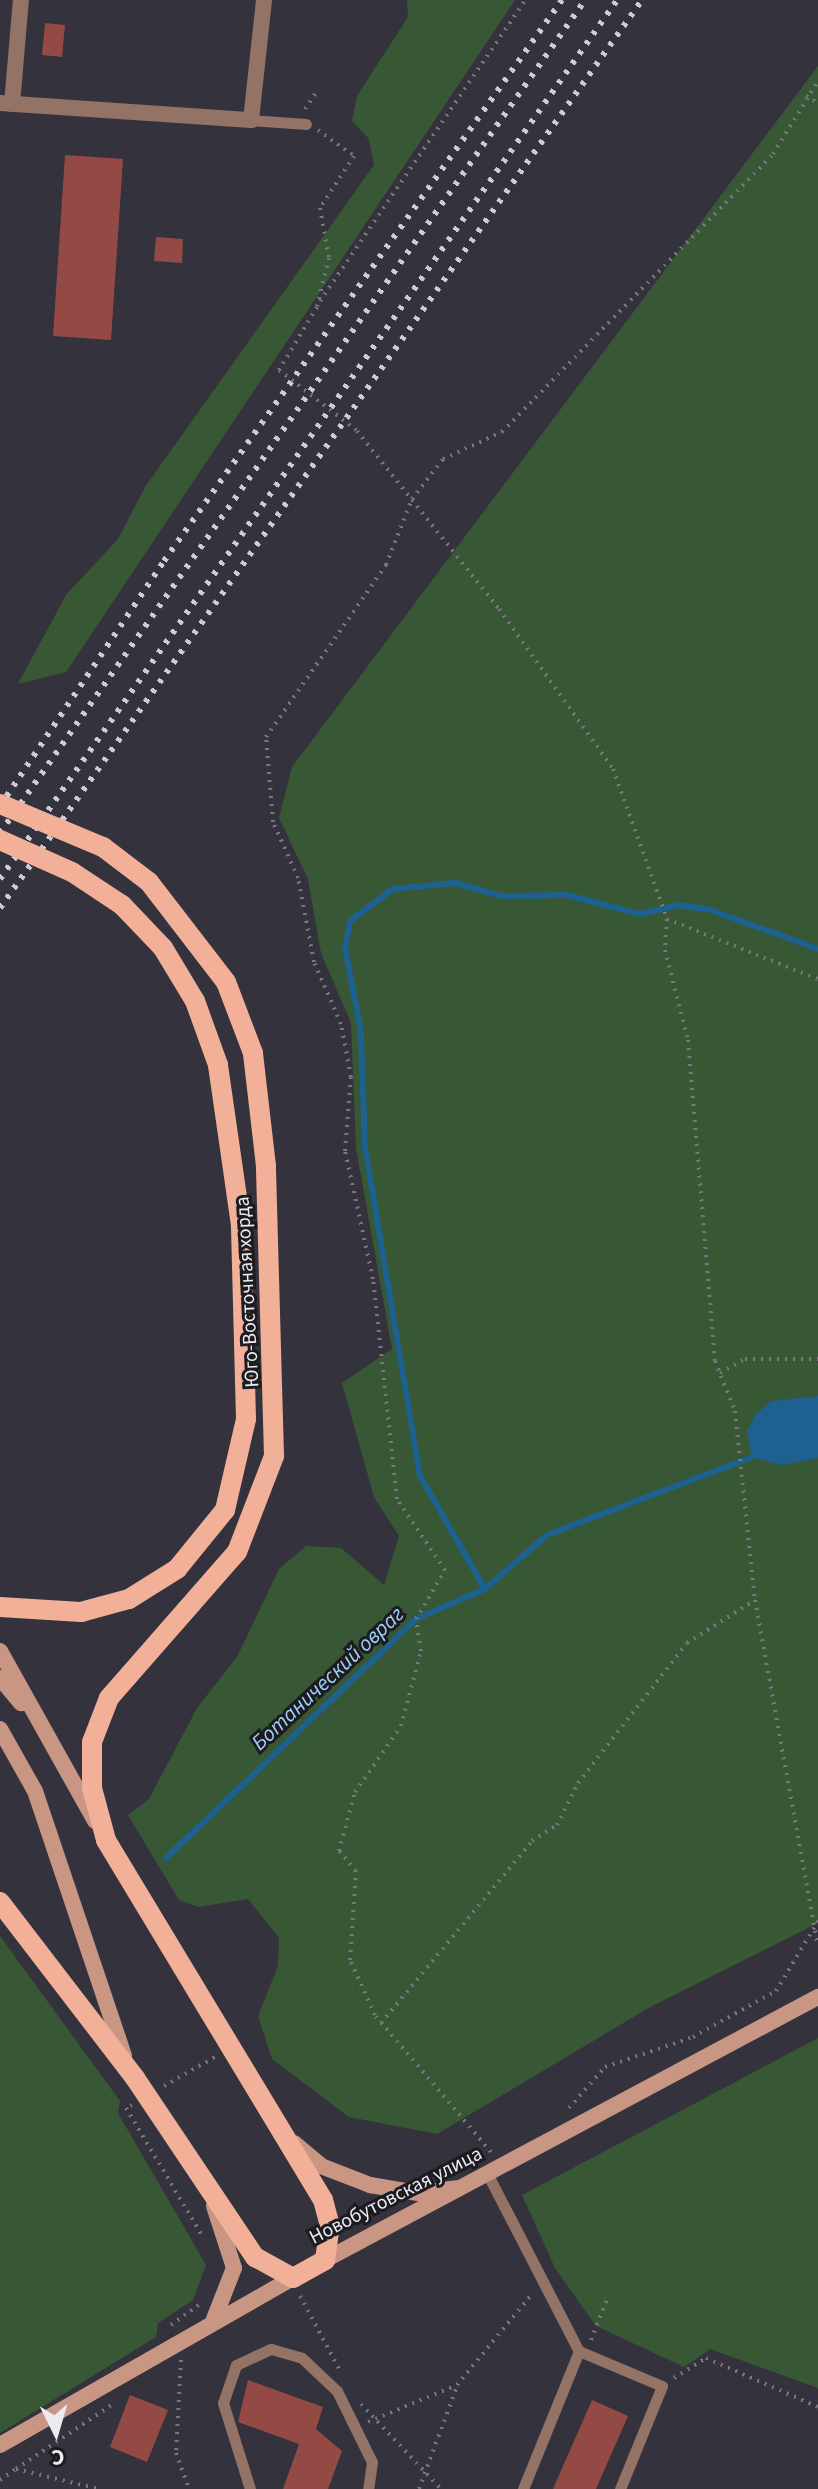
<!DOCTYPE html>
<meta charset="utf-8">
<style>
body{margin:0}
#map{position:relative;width:818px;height:2489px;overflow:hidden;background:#34333d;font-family:"Source Sans 3",sans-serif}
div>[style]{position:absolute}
.green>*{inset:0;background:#385734}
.water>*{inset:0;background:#1c6190}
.stream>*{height:6px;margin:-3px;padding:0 3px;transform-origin:3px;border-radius:3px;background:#1c6190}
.building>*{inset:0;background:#934a44}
.path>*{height:4px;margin-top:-2px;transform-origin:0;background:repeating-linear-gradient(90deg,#78777f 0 2px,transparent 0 8px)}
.lane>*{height:11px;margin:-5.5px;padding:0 5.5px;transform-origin:5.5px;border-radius:5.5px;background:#947367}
.street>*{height:16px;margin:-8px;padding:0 8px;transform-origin:8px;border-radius:8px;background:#947367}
.secondary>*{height:16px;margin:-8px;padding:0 8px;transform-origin:8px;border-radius:8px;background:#c99683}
.primary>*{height:20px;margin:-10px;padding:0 10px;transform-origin:10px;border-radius:10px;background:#f3b098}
.rail>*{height:6px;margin-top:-3px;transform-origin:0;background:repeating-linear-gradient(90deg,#cdccd3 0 4px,transparent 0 12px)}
.primary-bridge>*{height:20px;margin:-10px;padding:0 10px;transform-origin:10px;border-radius:10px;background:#f3b098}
span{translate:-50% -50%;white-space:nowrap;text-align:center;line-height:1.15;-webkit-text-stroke:6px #1c1b20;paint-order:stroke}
.street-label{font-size:20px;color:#ecebf1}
.water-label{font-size:22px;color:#9fd2fb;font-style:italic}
.north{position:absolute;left:16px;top:2393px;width:80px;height:80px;-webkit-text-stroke:6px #1c1b20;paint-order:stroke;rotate:175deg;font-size:22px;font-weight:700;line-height:32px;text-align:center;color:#ecebf1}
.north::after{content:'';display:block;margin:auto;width:28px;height:36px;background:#ecebf1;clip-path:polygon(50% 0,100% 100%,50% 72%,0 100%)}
</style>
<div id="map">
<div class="green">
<i style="clip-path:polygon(407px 0,515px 0,66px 672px,18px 684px,66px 595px,118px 539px,145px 487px,374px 165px,369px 139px,352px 121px,357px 96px,408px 17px)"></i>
<i style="clip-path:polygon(818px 66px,818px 1923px,652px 2006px,437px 2134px,349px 2117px,272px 2059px,258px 2016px,278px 1966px,279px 1938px,248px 1899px,199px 1907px,179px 1900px,128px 1815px,149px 1799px,197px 1708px,237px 1657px,279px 1569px,306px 1546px,341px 1548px,384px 1585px,399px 1536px,374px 1497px,342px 1383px,392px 1349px,356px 1148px,351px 1023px,321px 953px,308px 879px,279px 818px,292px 767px)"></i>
<i style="clip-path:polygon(0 1936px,120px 2101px,118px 2113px,206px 2265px,193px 2300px,158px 2323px,156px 2337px,0 2433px)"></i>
<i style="clip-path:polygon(818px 2038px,818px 2388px,710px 2349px,684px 2367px,596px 2326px,555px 2268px,522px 2195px)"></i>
</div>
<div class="water">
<i style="clip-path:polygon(818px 1396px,818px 1458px,782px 1465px,752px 1457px,747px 1431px,755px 1415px,771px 1401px)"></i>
</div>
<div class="stream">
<i style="left:485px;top:1589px;width:130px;rotate:-119.9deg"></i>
<i style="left:420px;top:1476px;width:333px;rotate:-99.5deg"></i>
<i style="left:365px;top:1148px;width:117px;rotate:-92deg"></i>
<i style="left:361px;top:1031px;width:84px;rotate:-101deg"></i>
<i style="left:345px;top:949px;width:28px;rotate:-80deg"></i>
<i style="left:350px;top:921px;width:54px;rotate:-36.7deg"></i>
<i style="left:393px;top:889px;width:62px;rotate:-5.5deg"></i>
<i style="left:455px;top:883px;width:49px;rotate:15.5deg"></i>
<i style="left:502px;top:896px;width:65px;rotate:-0.9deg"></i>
<i style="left:567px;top:895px;width:75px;rotate:14.6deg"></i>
<i style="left:640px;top:914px;width:39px;rotate:-13deg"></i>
<i style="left:678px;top:905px;width:30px;rotate:8deg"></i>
<i style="left:708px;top:909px;width:117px;rotate:20deg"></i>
<i style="left:166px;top:1858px;width:346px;rotate:-43.7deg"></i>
<i style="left:416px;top:1619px;width:75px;rotate:-23.5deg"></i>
<i style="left:485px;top:1589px;width:82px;rotate:-41.1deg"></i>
<i style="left:547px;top:1535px;width:219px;rotate:-20.8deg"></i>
</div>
<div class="building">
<i style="clip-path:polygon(45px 23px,65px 25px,62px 57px,42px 55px)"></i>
<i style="clip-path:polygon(65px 155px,123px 159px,111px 340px,53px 336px)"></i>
<i style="clip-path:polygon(156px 237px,183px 239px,182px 263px,154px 261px)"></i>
<i style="clip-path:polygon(248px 2380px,323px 2407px,316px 2429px,342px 2451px,328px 2489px,283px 2489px,299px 2444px,238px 2422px)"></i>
<i style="clip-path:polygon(130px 2395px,168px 2410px,147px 2462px,110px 2447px)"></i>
<i style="clip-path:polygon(592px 2400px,628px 2416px,596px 2489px,553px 2489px)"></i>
</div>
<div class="path">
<i style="left:806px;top:96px;width:14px;rotate:30deg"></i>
<i style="left:305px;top:109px;width:23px;rotate:-56deg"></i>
<i style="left:318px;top:130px;width:44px;rotate:35.8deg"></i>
<i style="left:354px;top:156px;width:62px;rotate:123.2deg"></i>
<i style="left:320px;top:208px;width:51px;rotate:79.8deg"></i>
<i style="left:329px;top:258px;width:50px;rotate:103.8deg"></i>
<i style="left:317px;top:307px;width:74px;rotate:121.1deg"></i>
<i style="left:279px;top:370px;width:99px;rotate:38deg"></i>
<i style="left:357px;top:431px;width:228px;rotate:51.4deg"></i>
<i style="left:499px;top:609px;width:196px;rotate:54.5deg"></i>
<i style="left:613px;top:769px;width:159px;rotate:70.2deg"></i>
<i style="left:667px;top:919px;width:31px;rotate:94deg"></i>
<i style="left:665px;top:950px;width:93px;rotate:75.7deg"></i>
<i style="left:688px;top:1040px;width:322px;rotate:85.2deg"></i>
<i style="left:715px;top:1361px;width:54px;rotate:68.2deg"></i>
<i style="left:735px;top:1411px;width:190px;rotate:84deg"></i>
<i style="left:755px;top:1600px;width:351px;rotate:79.7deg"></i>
<i style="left:320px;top:301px;width:364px;rotate:-55.7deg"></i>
<i style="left:667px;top:919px;width:162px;rotate:21.7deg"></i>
<i style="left:720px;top:1373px;width:29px;rotate:-29deg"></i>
<i style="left:745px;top:1359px;width:73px"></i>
<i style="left:381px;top:2023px;width:236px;rotate:-50.3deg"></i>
<i style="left:532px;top:1841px;width:30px;rotate:-33deg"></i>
<i style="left:557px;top:1825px;width:47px;rotate:-63.4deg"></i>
<i style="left:578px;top:1783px;width:177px;rotate:-52.1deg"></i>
<i style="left:687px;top:1643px;width:80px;rotate:-32.3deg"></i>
<i style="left:164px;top:2086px;width:59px;rotate:-29.6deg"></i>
<i style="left:132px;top:2105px;width:7px;rotate:153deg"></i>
<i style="left:126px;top:2108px;width:152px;rotate:59.2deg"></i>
<i style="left:569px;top:2108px;width:55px;rotate:-48.7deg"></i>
<i style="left:605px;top:2067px;width:93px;rotate:-18.8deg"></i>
<i style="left:693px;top:2037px;width:95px;rotate:-29deg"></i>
<i style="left:776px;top:1991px;width:82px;rotate:-59deg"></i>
<i style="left:491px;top:2152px;width:180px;rotate:-130.3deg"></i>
<i style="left:375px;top:2015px;width:60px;rotate:-114.4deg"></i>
<i style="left:350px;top:1960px;width:89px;rotate:-86.1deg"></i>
<i style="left:356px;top:1871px;width:26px;rotate:-130deg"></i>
<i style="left:339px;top:1851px;width:61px;rotate:-74.8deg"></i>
<i style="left:355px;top:1792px;width:80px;rotate:-55.1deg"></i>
<i style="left:401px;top:1726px;width:78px;rotate:-75.1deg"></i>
<i style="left:421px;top:1651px;width:32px;rotate:-99deg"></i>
<i style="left:416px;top:1619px;width:57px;rotate:-59.4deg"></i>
<i style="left:445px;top:1570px;width:86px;rotate:-124.1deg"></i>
<i style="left:397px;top:1499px;width:221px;rotate:-96.2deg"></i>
<i style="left:373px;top:1279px;width:131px;rotate:-102.3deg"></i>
<i style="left:345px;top:1151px;width:74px;rotate:-85.4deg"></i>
<i style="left:351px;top:1077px;width:54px;rotate:-100.7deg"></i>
<i style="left:341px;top:1024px;width:68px;rotate:-113.5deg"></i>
<i style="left:314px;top:962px;width:86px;rotate:-100.8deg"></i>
<i style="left:298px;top:878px;width:61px;rotate:-114.1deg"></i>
<i style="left:273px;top:822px;width:85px;rotate:-94.7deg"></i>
<i style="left:266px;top:737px;width:210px;rotate:-55.1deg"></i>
<i style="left:386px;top:565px;width:71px;rotate:-68.5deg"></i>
<i style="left:412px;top:499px;width:51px;rotate:-52.2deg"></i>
<i style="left:443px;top:459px;width:65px;rotate:-24.6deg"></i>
<i style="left:502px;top:432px;width:388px;rotate:-45.7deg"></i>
<i style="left:773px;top:154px;width:86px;rotate:-58.3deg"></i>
<i style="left:300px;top:2296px;width:86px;rotate:61.7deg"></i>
<i style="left:171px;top:2325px;width:34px;rotate:-36deg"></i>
<i style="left:591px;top:2340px;width:44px;rotate:-68.7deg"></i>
<i style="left:181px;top:2360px;width:93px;rotate:93.1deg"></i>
<i style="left:176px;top:2453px;width:38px;rotate:70deg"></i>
<i style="left:674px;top:2378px;width:38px;rotate:-32deg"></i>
<i style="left:706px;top:2358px;width:122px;rotate:23.6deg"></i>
<i style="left:361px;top:2404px;width:117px;rotate:46.7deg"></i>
<i style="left:368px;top:2422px;width:96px;rotate:-22.6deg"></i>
<i style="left:457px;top:2385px;width:118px;rotate:-50.5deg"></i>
<i style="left:16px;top:2469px;width:120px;rotate:-33.8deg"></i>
<i style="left:0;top:2480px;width:19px;rotate:-35deg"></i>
<i style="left:16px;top:2469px;width:85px;rotate:13.5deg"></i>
<i style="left:419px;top:2489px;width:110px;rotate:-69.7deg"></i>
</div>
<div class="lane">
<i style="left:251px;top:120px;width:55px;rotate:4.2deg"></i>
<i style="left:489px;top:2177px;width:196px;rotate:62.7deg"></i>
<i style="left:579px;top:2351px;width:149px;rotate:112.1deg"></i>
<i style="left:579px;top:2351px;width:90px;rotate:22.9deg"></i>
<i style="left:662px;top:2386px;width:111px;rotate:112.2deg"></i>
<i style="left:250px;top:2489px;width:90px;rotate:-107.4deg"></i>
<i style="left:223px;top:2403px;width:40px;rotate:-71.1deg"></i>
<i style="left:236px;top:2365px;width:38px;rotate:-25deg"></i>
<i style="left:271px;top:2349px;width:32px;rotate:16deg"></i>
<i style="left:302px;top:2358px;width:48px;rotate:43.3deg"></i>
<i style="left:337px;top:2391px;width:79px;rotate:63.8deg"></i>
<i style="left:372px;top:2462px;width:27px;rotate:98deg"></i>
</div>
<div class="street">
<i style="left:0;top:103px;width:252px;rotate:3.9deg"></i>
<i style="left:251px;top:120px;width:121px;rotate:-83.8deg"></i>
<i style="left:12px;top:104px;width:104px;rotate:-85.1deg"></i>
</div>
<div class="secondary">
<i style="left:0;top:1651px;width:195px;rotate:60.8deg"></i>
<i style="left:0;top:1678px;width:33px;rotate:50deg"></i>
<i style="left:0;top:1729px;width:71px;rotate:60.6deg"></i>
<i style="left:35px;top:1791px;width:279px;rotate:71.4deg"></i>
<i style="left:294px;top:2143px;width:35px;rotate:40deg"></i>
<i style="left:321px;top:2166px;width:53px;rotate:21.2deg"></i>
<i style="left:370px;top:2185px;width:49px;rotate:9.5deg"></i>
<i style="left:418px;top:2193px;width:39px;rotate:-7deg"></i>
<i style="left:214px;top:2206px;width:65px;rotate:72.1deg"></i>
<i style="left:234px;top:2268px;width:55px;rotate:111.4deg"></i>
<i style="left:325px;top:2260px;width:559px;rotate:-28.08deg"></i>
<i style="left:0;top:2445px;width:337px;rotate:-29.7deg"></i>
</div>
<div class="primary">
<i style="left:0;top:1607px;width:81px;rotate:3.5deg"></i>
<i style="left:81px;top:1612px;width:50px;rotate:-15.2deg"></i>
<i style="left:129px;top:1599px;width:57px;rotate:-32deg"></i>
<i style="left:177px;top:1569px;width:76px;rotate:-50.9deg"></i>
<i style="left:225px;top:1510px;width:93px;rotate:-77deg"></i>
<i style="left:246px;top:1419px;width:194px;rotate:-91.5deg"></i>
<i style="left:241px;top:1225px;width:162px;rotate:-98.2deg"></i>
<i style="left:0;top:1902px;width:222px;rotate:52.5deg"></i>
<i style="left:135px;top:2078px;width:216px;rotate:56.2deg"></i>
<i style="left:255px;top:2257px;width:43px;rotate:28.9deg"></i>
<i style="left:293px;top:2278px;width:37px;rotate:-29deg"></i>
<i style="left:325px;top:2260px;width:34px;rotate:-82deg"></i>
<i style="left:330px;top:2226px;width:27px;rotate:-105deg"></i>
<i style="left:323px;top:2200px;width:420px;rotate:-121.1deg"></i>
<i style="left:106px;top:1840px;width:54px;rotate:-105.1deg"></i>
<i style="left:92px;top:1788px;width:46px;rotate:-90deg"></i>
<i style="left:92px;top:1742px;width:47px;rotate:-68.9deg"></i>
<i style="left:109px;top:1698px;width:194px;rotate:-48.8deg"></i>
<i style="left:237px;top:1552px;width:103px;rotate:-68.9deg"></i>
<i style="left:274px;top:1456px;width:290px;rotate:-91.6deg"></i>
<i style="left:266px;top:1166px;width:114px;rotate:-96.6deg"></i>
</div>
<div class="rail">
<i style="left:0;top:806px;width:295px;rotate:-56.2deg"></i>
<i style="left:164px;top:561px;width:688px;rotate:-54.65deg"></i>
<i style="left:0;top:833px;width:1018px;rotate:-54.92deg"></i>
<i style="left:0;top:879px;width:1074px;rotate:-54.93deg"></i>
<i style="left:0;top:908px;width:1112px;rotate:-54.74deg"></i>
</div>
<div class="primary-bridge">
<i style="left:0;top:804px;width:112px;rotate:22.7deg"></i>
<i style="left:103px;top:847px;width:58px;rotate:37.3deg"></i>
<i style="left:149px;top:882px;width:126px;rotate:52.4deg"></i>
<i style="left:226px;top:982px;width:76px;rotate:69.2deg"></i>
<i style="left:0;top:840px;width:79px;rotate:24deg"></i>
<i style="left:72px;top:872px;width:60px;rotate:33.4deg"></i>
<i style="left:122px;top:905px;width:59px;rotate:46.4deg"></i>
<i style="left:163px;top:948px;width:62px;rotate:58.9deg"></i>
<i style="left:195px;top:1001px;width:68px;rotate:70.2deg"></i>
</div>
<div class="street-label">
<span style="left:248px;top:1292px;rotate:-93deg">Юго-Восточная хорда</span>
<span style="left:396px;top:2196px;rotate:-27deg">Новобутовская улица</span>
</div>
<div class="water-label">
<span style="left:328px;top:1679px;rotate:-43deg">Ботанический овраг</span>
</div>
<div class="north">С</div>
</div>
